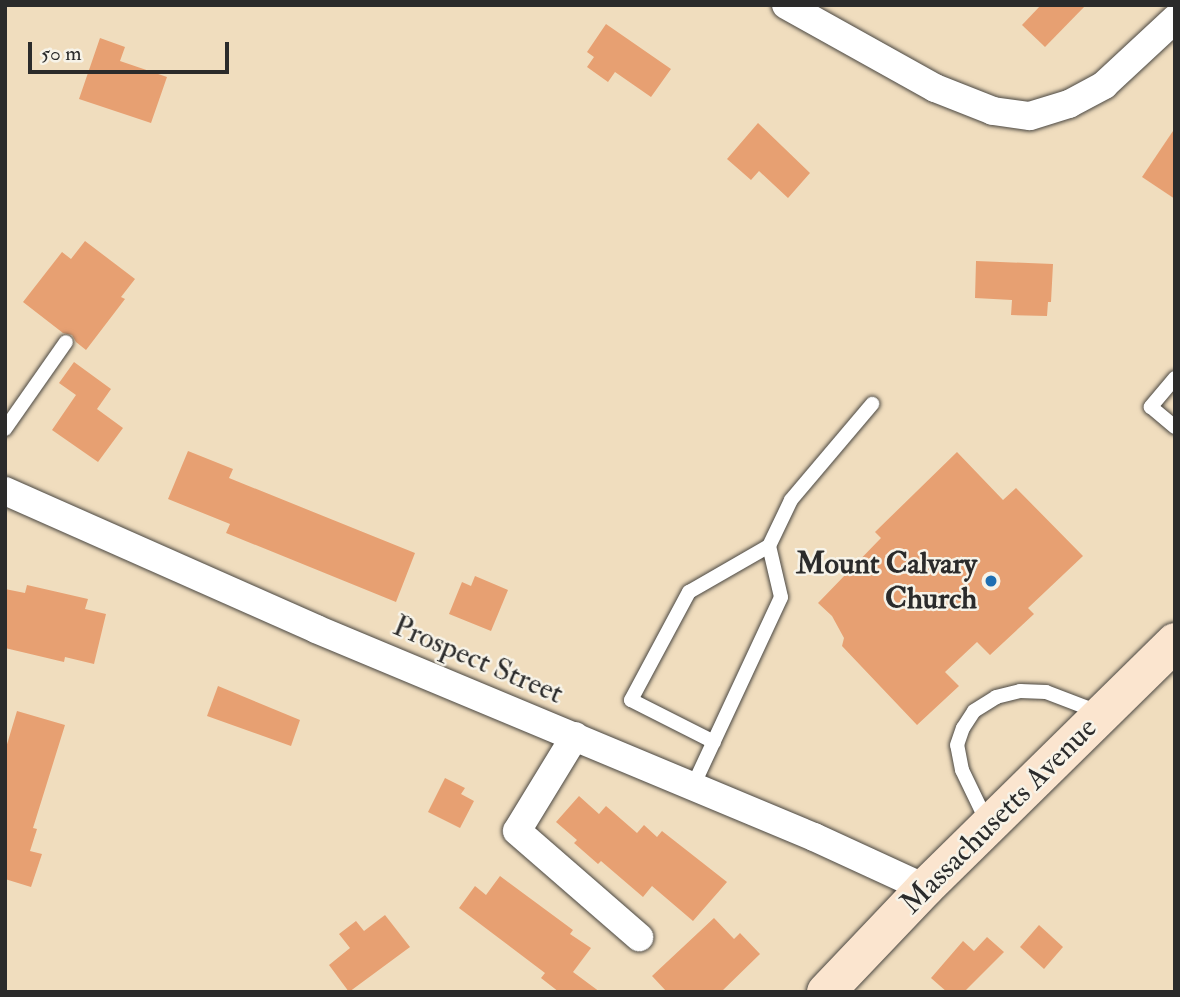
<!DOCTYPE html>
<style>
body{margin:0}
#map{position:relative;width:1180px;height:997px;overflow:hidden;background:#f0ddbe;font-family:"IM FELL Double Pica",serif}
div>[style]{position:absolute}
.building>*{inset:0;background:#e7a072}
.roads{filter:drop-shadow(0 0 2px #494641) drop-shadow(0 0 2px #494641)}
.lane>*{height:14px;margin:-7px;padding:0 7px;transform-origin:7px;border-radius:7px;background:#fff}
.street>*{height:28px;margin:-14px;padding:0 14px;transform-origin:14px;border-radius:14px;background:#fff}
.secondary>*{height:38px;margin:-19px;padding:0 19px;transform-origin:19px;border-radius:19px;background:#fbe5cf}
.dots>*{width:19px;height:19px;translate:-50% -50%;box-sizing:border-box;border:4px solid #f7f3e8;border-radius:50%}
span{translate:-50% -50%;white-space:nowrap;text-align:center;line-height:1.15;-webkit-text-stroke:5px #f7f3e8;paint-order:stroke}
.poi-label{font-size:30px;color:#2b2b2b;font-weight:700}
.right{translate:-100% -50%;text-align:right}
.street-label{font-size:30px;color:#2b2b2b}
.frame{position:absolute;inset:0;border:7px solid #2b2b2b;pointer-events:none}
.scale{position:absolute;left:28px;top:42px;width:201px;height:32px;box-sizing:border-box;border:4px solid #2b2b2b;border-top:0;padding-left:9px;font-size:21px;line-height:24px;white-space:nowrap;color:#2b2b2b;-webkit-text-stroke:5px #f7f3e8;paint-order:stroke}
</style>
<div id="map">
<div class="building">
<i style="clip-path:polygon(1041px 5px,1086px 5px,1045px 47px,1022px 25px)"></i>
<i style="clip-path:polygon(606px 24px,671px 69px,651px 97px,615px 72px,608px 82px,587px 67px,594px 57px,587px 52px)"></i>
<i style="clip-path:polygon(100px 38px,125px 47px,120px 61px,167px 77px,151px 123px,79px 99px)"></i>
<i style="clip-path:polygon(758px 123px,810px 173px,788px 198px,759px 171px,751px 180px,727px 159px)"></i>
<i style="clip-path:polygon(1175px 128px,1175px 199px,1142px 177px)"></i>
<i style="clip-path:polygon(85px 241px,135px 279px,121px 297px,125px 299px,86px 350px,76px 342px,72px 335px,63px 333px,23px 302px,62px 252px,71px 259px)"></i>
<i style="clip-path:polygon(976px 261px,1053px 264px,1051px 302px,1048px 302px,1047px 316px,1011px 315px,1012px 300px,975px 298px)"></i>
<i style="clip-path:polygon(74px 362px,111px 389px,97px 409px,123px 428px,98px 462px,52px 430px,76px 395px,59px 383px)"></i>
<i style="clip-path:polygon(188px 451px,233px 469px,229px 478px,415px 553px,396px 602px,226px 533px,230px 524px,168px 499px)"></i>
<i style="clip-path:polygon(957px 452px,1003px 500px,1016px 488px,1083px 556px,1028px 608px,1034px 614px,990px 655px,977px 642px,945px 672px,959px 686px,917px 725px,842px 646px,844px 638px,832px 616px,818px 603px,881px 538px,875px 532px)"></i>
<i style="clip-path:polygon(475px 576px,508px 590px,491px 631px,449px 614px,462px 582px,471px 586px)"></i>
<i style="clip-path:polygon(27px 585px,88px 599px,85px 609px,106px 614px,94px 664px,65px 657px,64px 662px,5px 648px,5px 589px,25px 593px)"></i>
<i style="clip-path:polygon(218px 686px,300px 720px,291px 746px,207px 716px)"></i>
<i style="clip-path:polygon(17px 711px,65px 725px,33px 828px,37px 829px,30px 851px,42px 854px,31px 887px,5px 879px,5px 751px)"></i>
<i style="clip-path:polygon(445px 778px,465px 788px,461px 794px,474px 801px,460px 828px,428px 812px)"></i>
<i style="clip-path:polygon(579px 796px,599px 814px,606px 806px,637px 833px,644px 825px,657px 837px,662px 831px,727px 882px,693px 921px,652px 886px,643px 897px,601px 861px,598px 864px,574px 843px,577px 840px,556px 822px)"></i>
<i style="clip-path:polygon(500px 876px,573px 930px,570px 934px,591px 948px,573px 972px,600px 992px,559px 992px,541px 978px,545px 973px,459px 908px,475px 886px,486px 895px)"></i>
<i style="clip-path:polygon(385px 915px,410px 947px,349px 992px,329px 965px,350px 948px,339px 934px,356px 921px,364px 931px)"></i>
<i style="clip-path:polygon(714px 918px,734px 939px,740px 933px,760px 954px,721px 992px,667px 992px,652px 976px)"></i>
<i style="clip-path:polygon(1039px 925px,1063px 947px,1044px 969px,1020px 947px)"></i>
<i style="clip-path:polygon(987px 937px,1004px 952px,964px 992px,947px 992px,931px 978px,963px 941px,974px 951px)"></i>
</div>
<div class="roads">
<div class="lane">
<i style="left:1175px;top:378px;width:38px;rotate:130deg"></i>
<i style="left:1151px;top:407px;width:31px;rotate:40deg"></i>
<i style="left:5px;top:429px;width:106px;rotate:-55deg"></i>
<i style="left:714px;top:742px;width:93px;rotate:-153.2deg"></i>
<i style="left:631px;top:700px;width:123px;rotate:-61.8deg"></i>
<i style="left:689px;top:592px;width:92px;rotate:-29.9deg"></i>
<i style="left:693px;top:786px;width:208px;rotate:-65deg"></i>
<i style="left:781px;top:597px;width:52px;rotate:-103.2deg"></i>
<i style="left:769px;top:546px;width:51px;rotate:-64.4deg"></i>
<i style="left:791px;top:500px;width:126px;rotate:-49.8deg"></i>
<i style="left:988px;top:824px;width:60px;rotate:-115.7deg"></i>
<i style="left:962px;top:770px;width:25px;rotate:-101deg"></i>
<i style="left:957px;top:745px;width:18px;rotate:-71deg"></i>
<i style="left:963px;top:728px;width:20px;rotate:-57deg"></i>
<i style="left:974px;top:711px;width:26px;rotate:-32deg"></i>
<i style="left:996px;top:697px;width:25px;rotate:-14deg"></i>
<i style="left:1020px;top:691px;width:26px;rotate:2deg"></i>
<i style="left:1046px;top:692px;width:56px;rotate:21deg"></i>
</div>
<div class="street">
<i style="left:786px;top:5px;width:171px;rotate:29.1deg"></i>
<i style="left:935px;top:88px;width:62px;rotate:21.6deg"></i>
<i style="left:993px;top:111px;width:37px;rotate:8deg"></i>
<i style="left:1030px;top:116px;width:41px;rotate:-17.1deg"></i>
<i style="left:1069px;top:104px;width:40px;rotate:-28deg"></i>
<i style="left:1104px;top:85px;width:97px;rotate:-42.9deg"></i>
<i style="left:5px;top:491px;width:340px;rotate:23.9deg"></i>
<i style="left:316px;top:629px;width:540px;rotate:22.67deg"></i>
<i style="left:814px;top:837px;width:122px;rotate:24.7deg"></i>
<i style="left:575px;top:736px;width:111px;rotate:121.4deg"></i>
<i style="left:517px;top:831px;width:162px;rotate:41deg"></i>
</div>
<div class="secondary">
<i style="left:826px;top:992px;width:144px;rotate:-46.4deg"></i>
<i style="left:925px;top:888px;width:351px;rotate:-44.5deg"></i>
</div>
</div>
<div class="dots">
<i style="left:991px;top:581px;background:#1f6fb2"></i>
</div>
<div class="poi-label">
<span class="right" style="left:977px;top:581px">Mount Calvary<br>Church</span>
</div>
<div class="street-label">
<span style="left:478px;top:660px;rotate:23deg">Prospect Street</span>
<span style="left:999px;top:816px;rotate:-45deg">Massachusetts Avenue</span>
</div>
<div class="frame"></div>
<div class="scale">50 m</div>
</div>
